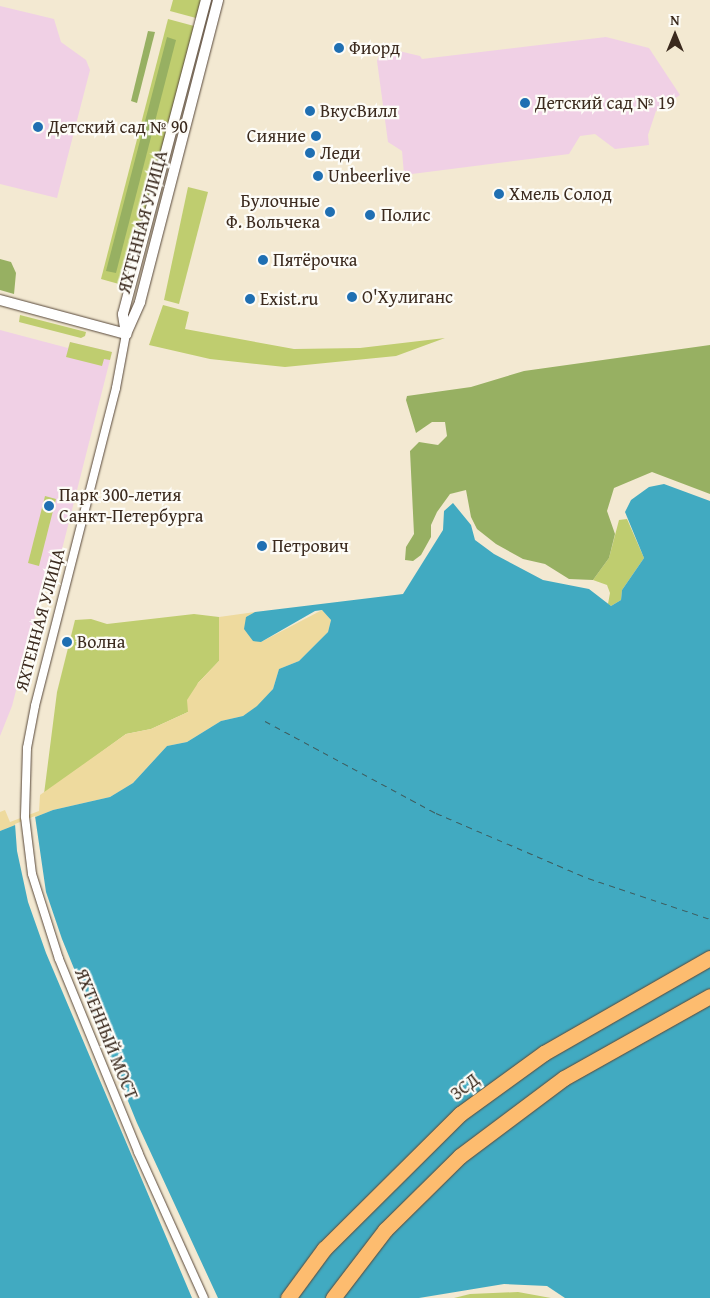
<!DOCTYPE html>
<meta charset="utf-8">
<style>
body{margin:0}
#map{position:relative;width:710px;height:1298px;overflow:hidden;background:#f3e9d2;font-family:"Gentium Book Plus",serif}
div>[style]{position:absolute}
.built>*{inset:0;background:#f0d0e5}
.green>*{inset:0;background:#bfcd6f}
.forest>*{inset:0;background:#97b062}
.sand>*{inset:0;background:#eeda9e}
.water>*{inset:0;background:#41aac1}
.pier>*{inset:0;background:#f3e9d2}
.ferry>*{height:1px;margin-top:-0.5px;transform-origin:0;background:repeating-linear-gradient(90deg,#3d5d5f 0 6px,transparent 0 11px)}
.roads{filter:drop-shadow(0 0 1px #574739) drop-shadow(0 0 1px #574739)}
.minor>*{height:8px;margin:-4px;padding:0 4px;transform-origin:4px;border-radius:4px;background:#fff}
.tertiary>*{height:10px;margin:-5px;padding:0 5px;transform-origin:5px;border-radius:5px;background:#fff}
.motorway>*{height:15px;margin:-7.5px;padding:0 7.5px;transform-origin:7.5px;border-radius:7.5px;background:#fdbc6f}
.dots>*{width:14px;height:14px;translate:-50% -50%;box-sizing:border-box;border:2px solid #fdfcf7;border-radius:50%}
span{translate:-50% -50%;white-space:nowrap;text-align:center;line-height:1.15;-webkit-text-stroke:4.5px #fdfcf7;paint-order:stroke}
.poi-label{font-size:18px;color:#3b2a1e}
.left{translate:0 -50%;text-align:left}
.right{translate:-100% -50%;text-align:right}
.street-label{font-size:18px;color:#3b2a1e}
.north{position:absolute;left:650px;top:10px;width:50px;height:50px;-webkit-text-stroke:4px #fdfcf7;paint-order:stroke;rotate:0deg;font-size:14px;font-weight:700;line-height:20px;text-align:center;color:#3b2a1e}
.north::after{content:'';display:block;margin:auto;width:18px;height:22px;background:#3b2a1e;clip-path:polygon(50% 0,100% 100%,50% 72%,0 100%)}
</style>
<div id="map">
<div class="built">
<i style="clip-path:polygon(0 6px,54px 19px,61px 42px,86px 60px,90px 70px,57px 198px,0 184px)"></i>
<i style="clip-path:polygon(606px 37px,649px 48px,680px 95px,656px 111px,648px 135px,649px 145px,615px 149px,595px 134px,580px 136px,569px 154px,404px 175px,402px 151px,388px 142px,377px 61px,382px 47px,420px 56px,422px 59px)"></i>
<i style="clip-path:polygon(0 330px,68px 348px,70px 342px,112px 352px,56px 573px,46px 575px,12px 706px,0 736px)"></i>
</div>
<div class="green">
<i style="clip-path:polygon(173px 0,201px 0,196px 18px,170px 11px)"></i>
<i style="clip-path:polygon(168px 19px,194px 26px,126px 286px,101px 279px)"></i>
<i style="clip-path:polygon(188px 187px,208px 192px,179px 304px,164px 300px)"></i>
<i style="clip-path:polygon(163px 305px,189px 312px,185px 329px,294px 349px,360px 348px,445px 338px,396px 356px,285px 367px,210px 359px,149px 345px)"></i>
<i style="clip-path:polygon(20px 315px,86px 332px,85px 336px,81px 338px,19px 322px)"></i>
<i style="clip-path:polygon(70px 342px,112px 352px,110px 360px,104px 359px,102px 366px,66px 357px)"></i>
<i style="clip-path:polygon(45px 496px,56px 499px,39px 566px,28px 563px)"></i>
<i style="clip-path:polygon(627px 519px,644px 558px,622px 590px,621px 600px,611px 606px,608px 604px,610px 593px,607px 585px,593px 580px,609px 558px,619px 520px)"></i>
<i style="clip-path:polygon(194px 614px,219px 617px,219px 661px,198px 683px,188px 712px,151px 729px,126px 734px,44px 794px,57px 692px,75px 620px,91px 619px,107px 624px)"></i>
<i style="clip-path:polygon(518px 1292px,551px 1298px,454px 1298px,470px 1294px)"></i>
</div>
<div class="forest">
<i style="clip-path:polygon(148px 31px,155px 32px,137px 103px,131px 101px)"></i>
<i style="clip-path:polygon(167px 37px,176px 40px,116px 273px,106px 271px)"></i>
<i style="clip-path:polygon(0 259px,11px 262px,16px 273px,14px 294px,0 290px)"></i>
<i style="clip-path:polygon(710px 345px,710px 494px,652px 472px,614px 488px,607px 511px,615px 534px,609px 558px,593px 580px,569px 579px,545px 564px,523px 559px,496px 544px,477px 529px,471px 517px,466px 490px,450px 494px,437px 512px,431px 525px,431px 537px,421px 555px,413px 561px,405px 560px,406px 547px,414px 534px,410px 451px,419px 442px,438px 445px,447px 436px,445px 422px,432px 422px,416px 433px,406px 400px,407px 396px,471px 387px,524px 371px)"></i>
</div>
<div class="sand">
<i style="clip-path:polygon(322px 610px,331px 620px,328px 632px,299px 661px,279px 669px,273px 689px,258px 706px,243px 716px,221px 721px,187px 742px,167px 746px,133px 783px,110px 797px,53px 810px,0 831px,0 812px,5px 810px,10px 822px,39px 811px,40px 795px,126px 734px,151px 729px,188px 712px,187px 700px,198px 683px,219px 661px,219px 617px,255px 612px,246px 617px,261px 642px)"></i>
</div>
<div class="water">
<i style="clip-path:polygon(664px 484px,710px 501px,710px 1298px,565px 1298px,547px 1286px,504px 1284px,419px 1298px,0 1298px,0 831px,53px 810px,110px 797px,133px 783px,167px 746px,187px 742px,221px 721px,243px 716px,257px 706px,273px 689px,279px 669px,299px 661px,328px 632px,331px 620px,322px 610px,315px 611px,261px 642px,253px 641px,244px 629px,246px 617px,255px 612px,403px 594px,443px 530px,444px 511px,453px 503px,471px 525px,475px 540px,494px 554px,543px 580px,589px 589px,611px 606px,621px 600px,622px 590px,644px 558px,625px 512px,631px 500px,649px 487px)"></i>
</div>
<div class="pier">
<i style="clip-path:polygon(35px 816px,46px 892px,62px 939px,137px 1123px,218px 1298px,192px 1298px,46px 953px,28px 902px,17px 851px,15px 824px)"></i>
</div>
<div class="ferry">
<i style="left:265px;top:721px;width:194px;rotate:28.3deg"></i>
<i style="left:436px;top:813px;width:165px;rotate:23.2deg"></i>
<i style="left:588px;top:878px;width:129px;rotate:18.6deg"></i>
</div>
<div class="roads">
<div class="minor">
<i style="left:126px;top:334px;width:55px;rotate:100.5deg"></i>
<i style="left:116px;top:388px;width:328px;rotate:104.3deg"></i>
<i style="left:35px;top:706px;width:43px;rotate:100.8deg"></i>
<i style="left:27px;top:748px;width:69px;rotate:91.7deg"></i>
<i style="left:25px;top:817px;width:57px;rotate:83deg"></i>
<i style="left:32px;top:874px;width:89px;rotate:72.4deg"></i>
<i style="left:59px;top:959px;width:209px;rotate:67.7deg"></i>
<i style="left:138px;top:1152px;width:160px;rotate:65.7deg"></i>
</div>
<div class="tertiary">
<i style="left:0;top:300px;width:131px;rotate:15.1deg"></i>
<i style="left:126px;top:334px;width:35px;rotate:-66deg"></i>
<i style="left:140px;top:302px;width:312px;rotate:-75.5deg"></i>
<i style="left:126px;top:334px;width:20px;rotate:-99deg"></i>
<i style="left:123px;top:314px;width:325px;rotate:-75.2deg"></i>
</div>
<div class="motorway">
<i style="left:288px;top:1298px;width:61px;rotate:-53.7deg"></i>
<i style="left:324px;top:1249px;width:192px;rotate:-44.8deg"></i>
<i style="left:460px;top:1114px;width:104px;rotate:-36deg"></i>
<i style="left:544px;top:1053px;width:191px;rotate:-29.8deg"></i>
<i style="left:333px;top:1298px;width:86px;rotate:-52.6deg"></i>
<i style="left:385px;top:1230px;width:105px;rotate:-44.6deg"></i>
<i style="left:460px;top:1156px;width:130px;rotate:-36.9deg"></i>
<i style="left:564px;top:1078px;width:167px;rotate:-29.3deg"></i>
</div>
</div>
<div class="dots">
<i style="left:339px;top:48px;background:#1f6fb2"></i>
<i style="left:525px;top:103px;background:#1f6fb2"></i>
<i style="left:310px;top:111px;background:#1f6fb2"></i>
<i style="left:38px;top:127px;background:#1f6fb2"></i>
<i style="left:316px;top:136px;background:#1f6fb2"></i>
<i style="left:310px;top:153px;background:#1f6fb2"></i>
<i style="left:318px;top:176px;background:#1f6fb2"></i>
<i style="left:499px;top:194px;background:#1f6fb2"></i>
<i style="left:330px;top:212px;background:#1f6fb2"></i>
<i style="left:370px;top:215px;background:#1f6fb2"></i>
<i style="left:263px;top:260px;background:#1f6fb2"></i>
<i style="left:352px;top:297px;background:#1f6fb2"></i>
<i style="left:250px;top:299px;background:#1f6fb2"></i>
<i style="left:49px;top:506px;background:#1f6fb2"></i>
<i style="left:262px;top:546px;background:#1f6fb2"></i>
<i style="left:67px;top:642px;background:#1f6fb2"></i>
</div>
<div class="poi-label">
<span class="left" style="left:349px;top:48px">Фиорд</span>
<span class="left" style="left:535px;top:103px">Детский сад № 19</span>
<span class="left" style="left:320px;top:111px">ВкусВилл</span>
<span class="left" style="left:48px;top:127px">Детский сад № 90</span>
<span class="right" style="left:306px;top:136px">Сияние</span>
<span class="left" style="left:320px;top:153px">Леди</span>
<span class="left" style="left:328px;top:176px">Unbeerlive</span>
<span class="left" style="left:509px;top:194px">Хмель Солод</span>
<span class="right" style="left:320px;top:212px">Булочные<br>Ф. Вольчека</span>
<span class="left" style="left:381px;top:215px">Полис</span>
<span class="left" style="left:273px;top:260px">Пятёрочка</span>
<span class="left" style="left:362px;top:297px">О'Хулиганс</span>
<span class="left" style="left:260px;top:299px">Exist.ru</span>
<span class="left" style="left:59px;top:506px">Парк 300-летия<br>Санкт-Петербурга</span>
<span class="left" style="left:272px;top:546px">Петрович</span>
<span class="left" style="left:77px;top:642px">Волна</span>
</div>
<div class="street-label">
<span style="left:143px;top:222px;rotate:-75deg">ЯХТЕННАЯ УЛИЦА</span>
<span style="left:40px;top:620px;rotate:-75deg">ЯХТЕННАЯ УЛИЦА</span>
<span style="left:106px;top:1034px;rotate:68deg">ЯХТЕННЫЙ МОСТ</span>
<span style="left:465px;top:1087px;rotate:-38deg">ЗСД</span>
</div>
<div class="north">N</div>
</div>
